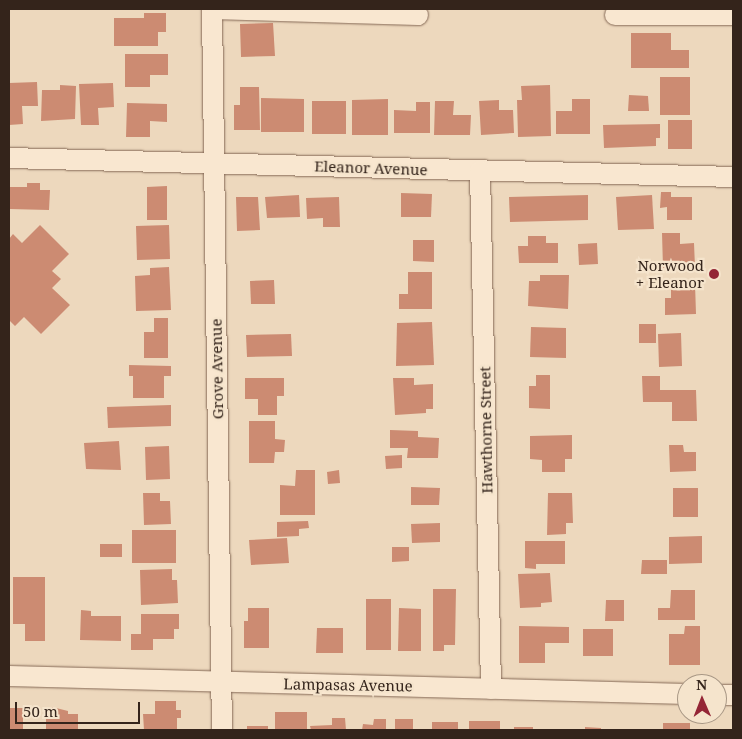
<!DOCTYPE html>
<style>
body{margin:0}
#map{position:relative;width:742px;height:739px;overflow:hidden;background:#edd8bd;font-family:"Noto Serif",serif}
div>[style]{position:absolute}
.building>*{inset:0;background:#cc8b72}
.roads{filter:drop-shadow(0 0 1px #856956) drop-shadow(0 0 1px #856956)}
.minor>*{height:20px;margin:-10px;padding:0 10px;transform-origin:10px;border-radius:10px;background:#f9e7d0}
.dots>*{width:14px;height:14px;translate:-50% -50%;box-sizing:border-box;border:2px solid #f5e4cc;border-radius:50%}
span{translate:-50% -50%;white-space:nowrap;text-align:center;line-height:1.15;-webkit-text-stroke:4.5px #f5e4cc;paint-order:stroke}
.street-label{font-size:15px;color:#34241b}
.poi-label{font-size:15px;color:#34241b}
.right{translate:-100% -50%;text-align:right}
.frame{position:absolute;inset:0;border:10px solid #34241b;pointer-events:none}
.north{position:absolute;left:677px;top:674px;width:50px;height:50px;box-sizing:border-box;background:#f5e4cc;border:1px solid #a89785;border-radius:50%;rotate:359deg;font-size:14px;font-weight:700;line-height:20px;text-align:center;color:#34241b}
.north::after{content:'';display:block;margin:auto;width:18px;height:22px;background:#942636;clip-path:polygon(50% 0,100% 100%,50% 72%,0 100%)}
.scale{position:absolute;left:15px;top:702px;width:125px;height:22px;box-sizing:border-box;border:2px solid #34241b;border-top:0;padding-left:6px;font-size:15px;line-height:18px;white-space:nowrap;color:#34241b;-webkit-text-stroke:4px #f5e4cc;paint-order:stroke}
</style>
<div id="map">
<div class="building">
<i style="clip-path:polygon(144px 13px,166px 13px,166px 32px,158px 32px,158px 46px,114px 46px,114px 18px,144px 18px)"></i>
<i style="clip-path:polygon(273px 23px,275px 56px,241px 57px,240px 24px)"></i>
<i style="clip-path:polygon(631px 33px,671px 33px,671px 50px,689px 50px,689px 68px,631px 68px)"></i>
<i style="clip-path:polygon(125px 54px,168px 54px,168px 75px,150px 75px,150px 87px,125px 87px)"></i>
<i style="clip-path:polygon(660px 77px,690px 77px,690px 115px,660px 115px)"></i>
<i style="clip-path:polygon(37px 82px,38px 106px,22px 106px,23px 124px,9px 125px,9px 83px)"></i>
<i style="clip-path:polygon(113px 83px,114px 107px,98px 108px,99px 125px,81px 125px,79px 84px)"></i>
<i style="clip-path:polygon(60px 85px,76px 86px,75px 119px,41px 121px,42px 90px,60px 90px)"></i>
<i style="clip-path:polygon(550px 85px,551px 136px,518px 137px,517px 100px,522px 100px,521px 86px)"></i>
<i style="clip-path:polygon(240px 87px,259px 87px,260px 130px,234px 130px,234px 105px,240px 105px)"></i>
<i style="clip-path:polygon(629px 95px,648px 96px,649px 111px,628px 111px)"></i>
<i style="clip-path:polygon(261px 98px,304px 99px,304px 132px,261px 132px)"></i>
<i style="clip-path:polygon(388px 99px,388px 135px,352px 135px,352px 100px)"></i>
<i style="clip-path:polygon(572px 99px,590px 99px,590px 134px,556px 134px,556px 111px,572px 111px)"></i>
<i style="clip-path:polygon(499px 100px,499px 110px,513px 110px,514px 133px,481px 135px,479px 101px)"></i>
<i style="clip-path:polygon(312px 101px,346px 101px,346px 134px,312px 134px)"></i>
<i style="clip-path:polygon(435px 101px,454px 101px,453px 115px,471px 115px,470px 135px,434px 135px)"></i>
<i style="clip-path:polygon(416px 102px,430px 102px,430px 133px,394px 133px,394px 110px,416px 111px)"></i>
<i style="clip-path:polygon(127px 103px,167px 104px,167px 122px,150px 121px,150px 137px,126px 137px)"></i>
<i style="clip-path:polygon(668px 120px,692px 120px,692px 149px,668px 149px)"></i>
<i style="clip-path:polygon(660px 124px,660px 138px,656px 138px,656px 146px,604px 148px,603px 125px)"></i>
<i style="clip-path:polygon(27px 183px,40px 183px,40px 190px,50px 190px,49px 210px,9px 209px,9px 187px,27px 187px)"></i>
<i style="clip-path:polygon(167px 186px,167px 220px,147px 220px,147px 187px)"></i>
<i style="clip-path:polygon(661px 192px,671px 192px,671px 197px,692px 197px,692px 220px,667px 220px,667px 207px,660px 208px)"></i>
<i style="clip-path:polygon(401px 193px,432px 194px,431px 217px,401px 217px)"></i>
<i style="clip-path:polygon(299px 195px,300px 217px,267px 218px,265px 197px)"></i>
<i style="clip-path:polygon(588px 195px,588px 220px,510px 222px,509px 197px)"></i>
<i style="clip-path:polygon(652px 195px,654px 229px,618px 230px,616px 197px)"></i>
<i style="clip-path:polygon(236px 197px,258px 197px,260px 230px,237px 231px)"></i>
<i style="clip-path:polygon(339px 197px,340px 227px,323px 227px,323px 218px,307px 219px,306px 198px)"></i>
<i style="clip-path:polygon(40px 225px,69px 254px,52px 271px,61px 279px,52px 288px,70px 305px,41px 334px,24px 317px,15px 326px,9px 320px,9px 239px,13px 234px,22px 243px)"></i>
<i style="clip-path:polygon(169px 225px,170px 259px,137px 260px,136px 226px)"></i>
<i style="clip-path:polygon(662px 233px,680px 233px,680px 244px,694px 243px,695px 267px,663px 268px)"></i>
<i style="clip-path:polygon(528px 236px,546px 236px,546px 243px,558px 243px,558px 263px,519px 263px,518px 246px,528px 246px)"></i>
<i style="clip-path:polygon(413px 240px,434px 240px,434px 262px,413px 261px)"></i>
<i style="clip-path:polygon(597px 243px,598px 264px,579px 265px,578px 244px)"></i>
<i style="clip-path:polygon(169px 267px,171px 310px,136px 311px,135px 276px,150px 275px,150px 268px)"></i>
<i style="clip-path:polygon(408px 272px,432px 272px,432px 309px,399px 309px,399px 294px,408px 294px)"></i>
<i style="clip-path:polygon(540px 275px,569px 275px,568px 309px,528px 306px,529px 281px,540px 281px)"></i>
<i style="clip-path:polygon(274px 280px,275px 304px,251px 304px,250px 281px)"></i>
<i style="clip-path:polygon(695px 283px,696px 314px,665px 315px,665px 298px,671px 298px,671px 284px)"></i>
<i style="clip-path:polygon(154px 318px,168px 318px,168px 358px,144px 358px,144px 332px,154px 332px)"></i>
<i style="clip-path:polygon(432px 322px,434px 365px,396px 366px,397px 323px)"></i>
<i style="clip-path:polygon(639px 324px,656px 324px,656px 343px,639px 343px)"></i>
<i style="clip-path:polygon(531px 327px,566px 328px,566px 358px,530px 357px)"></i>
<i style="clip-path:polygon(681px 333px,682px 366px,659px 367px,658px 334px)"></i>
<i style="clip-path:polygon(291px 334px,292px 356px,247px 357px,246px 335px)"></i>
<i style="clip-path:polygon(129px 365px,171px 366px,171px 376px,164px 376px,164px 398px,133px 398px,133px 376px,129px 376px)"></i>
<i style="clip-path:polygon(536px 375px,550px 375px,550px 409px,529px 408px,529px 386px,536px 386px)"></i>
<i style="clip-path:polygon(642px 376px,660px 376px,660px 390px,696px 390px,697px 421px,672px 421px,672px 402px,643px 402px)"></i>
<i style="clip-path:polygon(245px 378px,284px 378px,284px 396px,277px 396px,277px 415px,258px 415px,258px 399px,245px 399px)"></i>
<i style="clip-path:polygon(393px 378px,414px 378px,414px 385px,433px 384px,433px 409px,426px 409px,426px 413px,395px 415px)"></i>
<i style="clip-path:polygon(171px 405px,171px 426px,108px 428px,107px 407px)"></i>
<i style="clip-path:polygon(249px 421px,275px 421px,275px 439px,285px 440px,284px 452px,275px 452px,274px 463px,249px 463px)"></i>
<i style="clip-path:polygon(390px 430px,418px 431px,418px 437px,439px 438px,438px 458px,407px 458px,408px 448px,390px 448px)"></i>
<i style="clip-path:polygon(572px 435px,572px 459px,565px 459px,565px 472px,542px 472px,542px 460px,530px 459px,530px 436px)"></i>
<i style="clip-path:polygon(119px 441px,121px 470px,86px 469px,84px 443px)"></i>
<i style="clip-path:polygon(669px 445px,683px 445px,684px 452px,696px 452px,696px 471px,670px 472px)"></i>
<i style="clip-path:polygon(169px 446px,170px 479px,146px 480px,145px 447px)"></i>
<i style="clip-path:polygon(402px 455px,402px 468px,386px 469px,385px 456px)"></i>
<i style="clip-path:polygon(296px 470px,315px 470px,315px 515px,280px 515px,280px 485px,295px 486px)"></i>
<i style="clip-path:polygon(339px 470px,340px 483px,328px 484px,327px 472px)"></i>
<i style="clip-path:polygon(411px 487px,440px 488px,439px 505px,411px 505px)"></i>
<i style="clip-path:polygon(673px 488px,698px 488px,698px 517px,673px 517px)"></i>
<i style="clip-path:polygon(143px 493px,160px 493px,160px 501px,170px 501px,171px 524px,144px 525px)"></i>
<i style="clip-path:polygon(548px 493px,572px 493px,573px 523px,566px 523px,566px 534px,547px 535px)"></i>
<i style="clip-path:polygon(308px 521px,309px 528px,299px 529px,299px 536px,277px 537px,277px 522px)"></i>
<i style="clip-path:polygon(440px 523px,440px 542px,412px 543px,411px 524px)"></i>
<i style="clip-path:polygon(132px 530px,176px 530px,176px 563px,132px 563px)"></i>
<i style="clip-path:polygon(702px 536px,702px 563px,669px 564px,669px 537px)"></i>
<i style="clip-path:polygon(287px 538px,289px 563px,251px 565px,249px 540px)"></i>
<i style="clip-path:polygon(525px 541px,565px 541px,565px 564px,536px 564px,536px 569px,525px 568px)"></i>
<i style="clip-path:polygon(100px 544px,122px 544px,122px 557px,100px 557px)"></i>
<i style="clip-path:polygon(392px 547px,409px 547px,409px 561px,392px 562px)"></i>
<i style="clip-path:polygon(642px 560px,667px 560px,667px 574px,641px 574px)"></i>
<i style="clip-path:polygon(172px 569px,172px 580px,177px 580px,178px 603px,141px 605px,140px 570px)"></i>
<i style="clip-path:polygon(550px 573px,552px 602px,541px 603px,541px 607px,520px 608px,518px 574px)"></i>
<i style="clip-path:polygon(13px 577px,45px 577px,45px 641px,25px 641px,25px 624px,13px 624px)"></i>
<i style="clip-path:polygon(433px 589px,456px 589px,455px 645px,444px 645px,444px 651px,433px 651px)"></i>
<i style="clip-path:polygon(671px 590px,695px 590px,695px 620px,658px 620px,658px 608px,670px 608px)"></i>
<i style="clip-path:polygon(366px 599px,391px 599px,391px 650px,366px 650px)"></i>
<i style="clip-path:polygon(606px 600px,624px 600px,624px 621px,605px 621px)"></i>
<i style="clip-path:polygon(248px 608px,269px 608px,269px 648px,244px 648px,244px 621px,248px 621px)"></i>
<i style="clip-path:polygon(399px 608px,421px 609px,421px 651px,398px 651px)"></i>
<i style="clip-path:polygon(81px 610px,91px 611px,91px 616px,121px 616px,121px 641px,80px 640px)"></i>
<i style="clip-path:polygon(141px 614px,179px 614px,179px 629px,174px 629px,174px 639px,153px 639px,153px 650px,131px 650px,131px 634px,141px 634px)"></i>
<i style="clip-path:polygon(519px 626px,569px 627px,569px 643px,545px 643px,545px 663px,519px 663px)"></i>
<i style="clip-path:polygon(685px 626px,700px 626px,700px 665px,669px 665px,669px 634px,684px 634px)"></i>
<i style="clip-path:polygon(317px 628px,343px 628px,343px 653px,316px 653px)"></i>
<i style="clip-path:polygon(583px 629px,613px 629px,613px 656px,583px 656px)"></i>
<i style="clip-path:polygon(155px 701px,176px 701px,176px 710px,181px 710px,181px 718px,177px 718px,177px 730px,144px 730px,143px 714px,155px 714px)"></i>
<i style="clip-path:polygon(52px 707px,68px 711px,68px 714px,78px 714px,78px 730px,46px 730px,46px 711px,52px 710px)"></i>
<i style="clip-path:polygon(9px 708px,23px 708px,23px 730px,9px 730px)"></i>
<i style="clip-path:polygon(275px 712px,307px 712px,307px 730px,275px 730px)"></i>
<i style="clip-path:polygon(332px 718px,345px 718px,346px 730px,311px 730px,310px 726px,332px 725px)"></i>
<i style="clip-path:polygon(374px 719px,386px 719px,386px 730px,362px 730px,363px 724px,373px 725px)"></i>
<i style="clip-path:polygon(395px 719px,413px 719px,413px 730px,395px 730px)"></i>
<i style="clip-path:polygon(469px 721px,500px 721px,500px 730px,469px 730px)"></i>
<i style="clip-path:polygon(432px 722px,458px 722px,458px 730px,432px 730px)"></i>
<i style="clip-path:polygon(663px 723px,690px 723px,690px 730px,663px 730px)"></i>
<i style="clip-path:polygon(247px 726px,268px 726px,268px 730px,247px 730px)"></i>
<i style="clip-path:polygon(514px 727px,533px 727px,533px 730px,514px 730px)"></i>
<i style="clip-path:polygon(585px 727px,601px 728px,601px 730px,585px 730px)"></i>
</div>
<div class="roads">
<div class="minor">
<i style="left:212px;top:9px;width:721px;rotate:89.21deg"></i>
<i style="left:212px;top:9px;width:206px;rotate:1.7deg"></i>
<i style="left:615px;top:15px;width:118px"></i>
<i style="left:9px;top:158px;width:724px;rotate:1.5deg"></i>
<i style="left:480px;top:171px;width:518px;rotate:88.78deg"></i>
<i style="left:9px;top:676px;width:678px;rotate:1.52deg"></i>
<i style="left:717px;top:695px;width:16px"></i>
</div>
</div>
<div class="dots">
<i style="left:714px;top:274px;background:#942636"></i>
</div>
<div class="street-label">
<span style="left:371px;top:168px;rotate:2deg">Eleanor Avenue</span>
<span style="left:217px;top:369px;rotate:-91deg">Grove Avenue</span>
<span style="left:486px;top:430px;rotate:-91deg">Hawthorne Street</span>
<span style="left:348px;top:685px;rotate:1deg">Lampasas Avenue</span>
</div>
<div class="poi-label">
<span class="right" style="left:704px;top:274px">Norwood<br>+ Eleanor</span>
</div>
<div class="frame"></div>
<div class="north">N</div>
<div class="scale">50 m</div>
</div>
